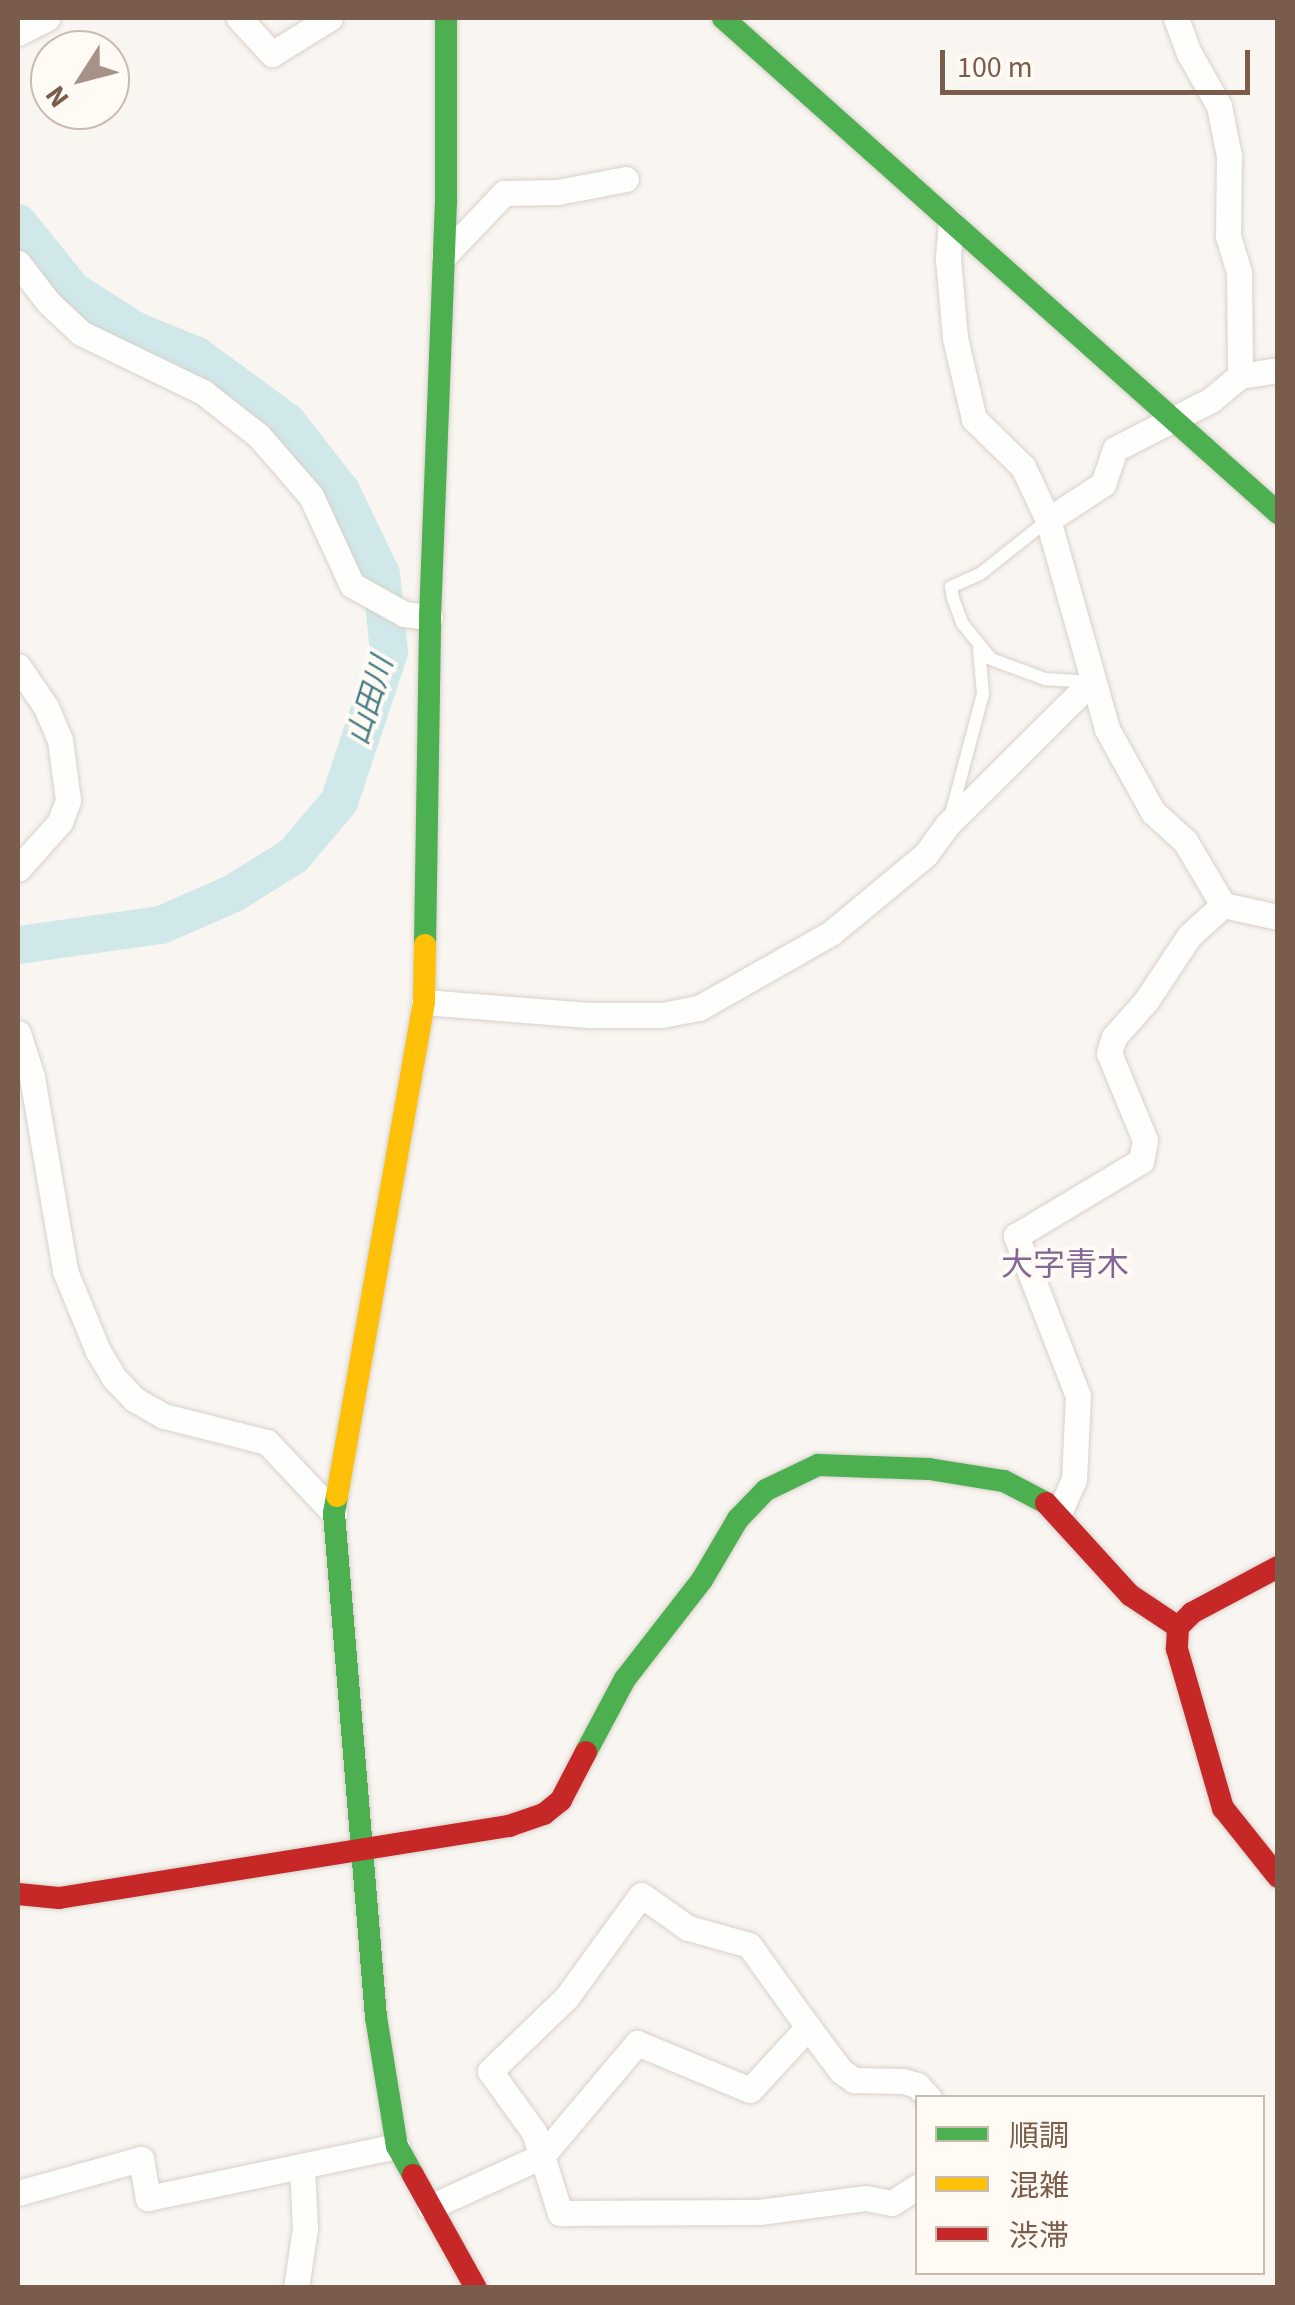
<!DOCTYPE html>
<meta charset="utf-8">
<style>
body{margin:0}
#map{position:relative;width:1295px;height:2305px;overflow:hidden;background:#f9f5f0;font-family:"Source Sans 3","Noto Sans JP",sans-serif}
div>[style]{position:absolute}
.river>*{height:38px;margin:-19px;padding:0 19px;transform-origin:19px;border-radius:19px;background:#d0e8ea}
.roads{filter:drop-shadow(0 0 2px #d7d1cb) drop-shadow(0 0 2px #d7d1cb)}
.lane>*{height:12px;margin:-6px;padding:0 6px;transform-origin:6px;border-radius:6px;background:#fefefd}
.street>*{height:25px;margin:-12.5px;padding:0 12.5px;transform-origin:12.5px;border-radius:12.5px;background:#fefefd}
.fast>*{height:22px;margin:-11px;padding:0 11px;transform-origin:11px;border-radius:11px;background:#4caf50}
.slow>*{height:22px;margin:-11px;padding:0 11px;transform-origin:11px;border-radius:11px;background:#ffc107}
.jam>*{height:22px;margin:-11px;padding:0 11px;transform-origin:11px;border-radius:11px;background:#c62828}
span{translate:-50% -50%;white-space:nowrap;text-align:center;line-height:1.15;-webkit-text-stroke:8px #fffaf3;paint-order:stroke}
.water-label{font-size:30px;color:#437c86;font-style:italic}
.quarter-label{font-size:32px;color:#846695}
.frame{position:absolute;inset:0;border:20px solid #7a5c4d;pointer-events:none}
.legend{position:absolute;left:915px;top:2095px;width:350px;height:180px;box-sizing:border-box;background:#fffaf3;border:2px solid #cabbb1;margin:0;padding:12px 18px;list-style:none;font-size:30px;color:#7a5c4d}
.legend li{display:flex;align-items:center;gap:20px;height:50px}
.legend b{width:50px;border:2px solid #cabbb1}
.north{position:absolute;left:30px;top:30px;width:100px;height:100px;box-sizing:border-box;background:#fffaf3;border:2px solid #cabbb1;border-radius:50%;rotate:234deg;font-size:28px;font-weight:700;line-height:40px;text-align:center;color:#7a5c4d}
.north::after{content:'';display:block;margin:auto;width:35px;height:45px;background:#a69286;clip-path:polygon(50% 0,100% 100%,50% 72%,0 100%)}
.scale{position:absolute;left:940px;top:50px;width:310px;height:45px;box-sizing:border-box;border:5px solid #7a5c4d;border-top:0;padding-left:12px;font-size:30px;line-height:35px;white-space:nowrap;color:#7a5c4d;-webkit-text-stroke:8px #fffaf3;paint-order:stroke}
</style>
<div id="map">
<div class="river">
<i style="left:18px;top:223px;width:87px;rotate:51deg"></i>
<i style="left:73px;top:291px;width:72px;rotate:32.6deg"></i>
<i style="left:134px;top:330px;width:68px;rotate:22.4deg"></i>
<i style="left:197px;top:356px;width:112px;rotate:36.3deg"></i>
<i style="left:287px;top:422px;width:88px;rotate:52deg"></i>
<i style="left:341px;top:491px;width:92px;rotate:64.3deg"></i>
<i style="left:381px;top:574px;width:78px;rotate:84.1deg"></i>
<i style="left:389px;top:652px;width:158px;rotate:108.4deg"></i>
<i style="left:339px;top:802px;width:71px;rotate:130.4deg"></i>
<i style="left:293px;top:856px;width:70px;rotate:147.9deg"></i>
<i style="left:234px;top:893px;width:80px;rotate:156.3deg"></i>
<i style="left:161px;top:925px;width:144px;rotate:172deg"></i>
</div>
<div class="roads">
<div class="lane">
<i style="left:1048px;top:520px;width:87px;rotate:141.5deg"></i>
<i style="left:980px;top:574px;width:32px;rotate:156deg"></i>
<i style="left:951px;top:587px;width:11px;rotate:80deg"></i>
<i style="left:953px;top:598px;width:27px;rotate:70deg"></i>
<i style="left:962px;top:623px;width:46px;rotate:51.1deg"></i>
<i style="left:991px;top:659px;width:58px;rotate:20.3deg"></i>
<i style="left:1045px;top:679px;width:46px;rotate:3.7deg"></i>
<i style="left:951px;top:814px;width:124px;rotate:-75.1deg"></i>
<i style="left:983px;top:694px;width:45px;rotate:-95.1deg"></i>
</div>
<div class="street">
<i style="left:239px;top:18px;width:49px;rotate:47.5deg"></i>
<i style="left:272px;top:54px;width:68px;rotate:-31.8deg"></i>
<i style="left:1176px;top:18px;width:37px;rotate:70deg"></i>
<i style="left:1189px;top:53px;width:61px;rotate:60.5deg"></i>
<i style="left:1219px;top:106px;width:51px;rotate:78.7deg"></i>
<i style="left:1229px;top:156px;width:80px;rotate:90.7deg"></i>
<i style="left:1228px;top:236px;width:39px;rotate:73deg"></i>
<i style="left:1239px;top:273px;width:103px;rotate:89.4deg"></i>
<i style="left:18px;top:33px;width:33px;rotate:-27deg"></i>
<i style="left:951px;top:222px;width:37px;rotate:95deg"></i>
<i style="left:948px;top:259px;width:79px;rotate:84.9deg"></i>
<i style="left:955px;top:338px;width:83px;rotate:76.8deg"></i>
<i style="left:974px;top:419px;width:69px;rotate:44.4deg"></i>
<i style="left:1023px;top:467px;width:59px;rotate:64.7deg"></i>
<i style="left:1048px;top:520px;width:217px;rotate:74.2deg"></i>
<i style="left:1107px;top:729px;width:95px;rotate:61deg"></i>
<i style="left:1153px;top:812px;width:43px;rotate:42.2deg"></i>
<i style="left:1185px;top:841px;width:74px;rotate:59.3deg"></i>
<i style="left:1223px;top:905px;width:56px;rotate:12.3deg"></i>
<i style="left:444px;top:256px;width:87px;rotate:-46.4deg"></i>
<i style="left:504px;top:193px;width:54px;rotate:-1.1deg"></i>
<i style="left:558px;top:192px;width:69px;rotate:-10.8deg"></i>
<i style="left:18px;top:263px;width:49px;rotate:52.4deg"></i>
<i style="left:48px;top:302px;width:45px;rotate:43.2deg"></i>
<i style="left:81px;top:333px;width:136px;rotate:25.8deg"></i>
<i style="left:203px;top:392px;width:71px;rotate:38.2deg"></i>
<i style="left:259px;top:436px;width:79px;rotate:49.1deg"></i>
<i style="left:311px;top:496px;width:98px;rotate:65.3deg"></i>
<i style="left:352px;top:585px;width:60px;rotate:29.1deg"></i>
<i style="left:404px;top:614px;width:26px;rotate:7deg"></i>
<i style="left:1048px;top:520px;width:66px;rotate:-33.2deg"></i>
<i style="left:1103px;top:484px;width:37px;rotate:-71deg"></i>
<i style="left:1115px;top:449px;width:108px;rotate:-27deg"></i>
<i style="left:1211px;top:400px;width:38px;rotate:-40deg"></i>
<i style="left:1240px;top:376px;width:38px;rotate:-9deg"></i>
<i style="left:18px;top:666px;width:50px;rotate:55.7deg"></i>
<i style="left:46px;top:707px;width:36px;rotate:67deg"></i>
<i style="left:60px;top:740px;width:61px;rotate:82.4deg"></i>
<i style="left:68px;top:800px;width:23px;rotate:110deg"></i>
<i style="left:60px;top:822px;width:63px;rotate:131.8deg"></i>
<i style="left:424px;top:1002px;width:168px;rotate:4.5deg"></i>
<i style="left:591px;top:1015px;width:71px"></i>
<i style="left:662px;top:1015px;width:38px;rotate:-11deg"></i>
<i style="left:699px;top:1008px;width:152px;rotate:-29.6deg"></i>
<i style="left:831px;top:933px;width:124px;rotate:-39.7deg"></i>
<i style="left:926px;top:854px;width:36px;rotate:-54deg"></i>
<i style="left:947px;top:825px;width:203px;rotate:-44.8deg"></i>
<i style="left:18px;top:1033px;width:46px;rotate:72.3deg"></i>
<i style="left:32px;top:1077px;width:197px;rotate:80.3deg"></i>
<i style="left:65px;top:1271px;width:87px;rotate:67.6deg"></i>
<i style="left:98px;top:1351px;width:31px;rotate:59deg"></i>
<i style="left:114px;top:1378px;width:29px;rotate:46deg"></i>
<i style="left:134px;top:1399px;width:34px;rotate:30deg"></i>
<i style="left:164px;top:1416px;width:106px;rotate:14.2deg"></i>
<i style="left:267px;top:1442px;width:98px;rotate:46.7deg"></i>
<i style="left:1059px;top:1513px;width:36px;rotate:-66deg"></i>
<i style="left:1074px;top:1480px;width:84px;rotate:-87.3deg"></i>
<i style="left:1078px;top:1396px;width:172px;rotate:-111.2deg"></i>
<i style="left:1016px;top:1236px;width:146px;rotate:-31deg"></i>
<i style="left:1141px;top:1161px;width:21px;rotate:-79deg"></i>
<i style="left:1145px;top:1140px;width:94px;rotate:-112.5deg"></i>
<i style="left:1109px;top:1053px;width:17px;rotate:-73deg"></i>
<i style="left:1114px;top:1037px;width:48px;rotate:-48.4deg"></i>
<i style="left:1146px;top:1001px;width:78px;rotate:-56.5deg"></i>
<i style="left:1189px;top:936px;width:46px;rotate:-42.4deg"></i>
<i style="left:808px;top:2027px;width:55px;rotate:53.1deg"></i>
<i style="left:841px;top:2071px;width:16px;rotate:35deg"></i>
<i style="left:854px;top:2080px;width:49px;rotate:1.2deg"></i>
<i style="left:903px;top:2081px;width:15px;rotate:16deg"></i>
<i style="left:917px;top:2085px;width:18px;rotate:47deg"></i>
<i style="left:18px;top:2193px;width:128px;rotate:-15.5deg"></i>
<i style="left:141px;top:2159px;width:40px;rotate:80deg"></i>
<i style="left:148px;top:2198px;width:254px;rotate:-11.8deg"></i>
<i style="left:430px;top:2207px;width:123px;rotate:-24.5deg"></i>
<i style="left:542px;top:2156px;width:148px;rotate:-49.9deg"></i>
<i style="left:637px;top:2043px;width:122px;rotate:22.6deg"></i>
<i style="left:750px;top:2090px;width:86px;rotate:-47.4deg"></i>
<i style="left:808px;top:2027px;width:101px;rotate:-125.7deg"></i>
<i style="left:749px;top:1945px;width:63px;rotate:-164.4deg"></i>
<i style="left:688px;top:1928px;width:57px;rotate:-144.9deg"></i>
<i style="left:641px;top:1895px;width:126px;rotate:126deg"></i>
<i style="left:567px;top:1997px;width:107px;rotate:136.1deg"></i>
<i style="left:490px;top:2071px;width:75px;rotate:54.2deg"></i>
<i style="left:534px;top:2132px;width:25px;rotate:72deg"></i>
<i style="left:542px;top:2156px;width:60px;rotate:72.5deg"></i>
<i style="left:560px;top:2213px;width:199px;rotate:-0.3deg"></i>
<i style="left:759px;top:2212px;width:108px;rotate:-7.5deg"></i>
<i style="left:866px;top:2198px;width:26px;rotate:11deg"></i>
<i style="left:892px;top:2203px;width:31px;rotate:-33deg"></i>
<i style="left:296px;top:2288px;width:61px;rotate:-81.5deg"></i>
<i style="left:305px;top:2228px;width:61px;rotate:-92.8deg"></i>
</div>
<div class="fast">
<i style="left:723px;top:18px;width:744px;rotate:41.73deg"></i>
<i style="left:425px;top:945px;width:328px;rotate:-89.1deg"></i>
<i style="left:430px;top:617px;width:415px;rotate:-87.8deg"></i>
<i style="left:446px;top:202px;width:184px;rotate:-90deg"></i>
<i style="left:337px;top:1496px;width:17px;rotate:100deg"></i>
<i style="left:334px;top:1513px;width:506px;rotate:85.24deg"></i>
<i style="left:376px;top:2017px;width:131px;rotate:80.8deg"></i>
<i style="left:397px;top:2146px;width:33px;rotate:61deg"></i>
<i style="left:586px;top:1752px;width:83px;rotate:-61.9deg"></i>
<i style="left:625px;top:1679px;width:125px;rotate:-52.1deg"></i>
<i style="left:702px;top:1580px;width:71px;rotate:-59.5deg"></i>
<i style="left:738px;top:1519px;width:40px;rotate:-46deg"></i>
<i style="left:766px;top:1490px;width:58px;rotate:-25.7deg"></i>
<i style="left:818px;top:1465px;width:111px;rotate:2.1deg"></i>
<i style="left:929px;top:1469px;width:76px;rotate:9.1deg"></i>
<i style="left:1004px;top:1481px;width:47px;rotate:27.6deg"></i>
</div>
<div class="slow">
<i style="left:337px;top:1496px;width:502px;rotate:-80.01deg"></i>
<i style="left:424px;top:1002px;width:57px;rotate:-89deg"></i>
</div>
<div class="jam">
<i style="left:1046px;top:1503px;width:125px;rotate:47.6deg"></i>
<i style="left:1130px;top:1595px;width:58px;rotate:33.7deg"></i>
<i style="left:1278px;top:1567px;width:98px;rotate:151.9deg"></i>
<i style="left:1192px;top:1613px;width:20px;rotate:135deg"></i>
<i style="left:1178px;top:1627px;width:22px;rotate:93deg"></i>
<i style="left:1177px;top:1649px;width:166px;rotate:73.9deg"></i>
<i style="left:1223px;top:1808px;width:88px;rotate:51.4deg"></i>
<i style="left:18px;top:1894px;width:41px;rotate:5.6deg"></i>
<i style="left:59px;top:1898px;width:456px;rotate:-9.1deg"></i>
<i style="left:509px;top:1826px;width:37px;rotate:-19deg"></i>
<i style="left:544px;top:1814px;width:22px;rotate:-39deg"></i>
<i style="left:561px;top:1800px;width:54px;rotate:-62.5deg"></i>
<i style="left:413px;top:2175px;width:129px;rotate:60.9deg"></i>
</div>
</div>
<div class="water-label">
<span style="left:371px;top:701px;rotate:-73deg">山田川</span>
</div>
<div class="quarter-label">
<span style="left:1065px;top:1265px">大字青木</span>
</div>
<div class="frame"></div>
<ul class="legend">
<li><b style="height:12px;background:#4caf50"></b>順調</li>
<li><b style="height:12px;background:#ffc107"></b>混雑</li>
<li><b style="height:12px;background:#c62828"></b>渋滞</li>
</ul>
<div class="north">N</div>
<div class="scale">100 m</div>
</div>
